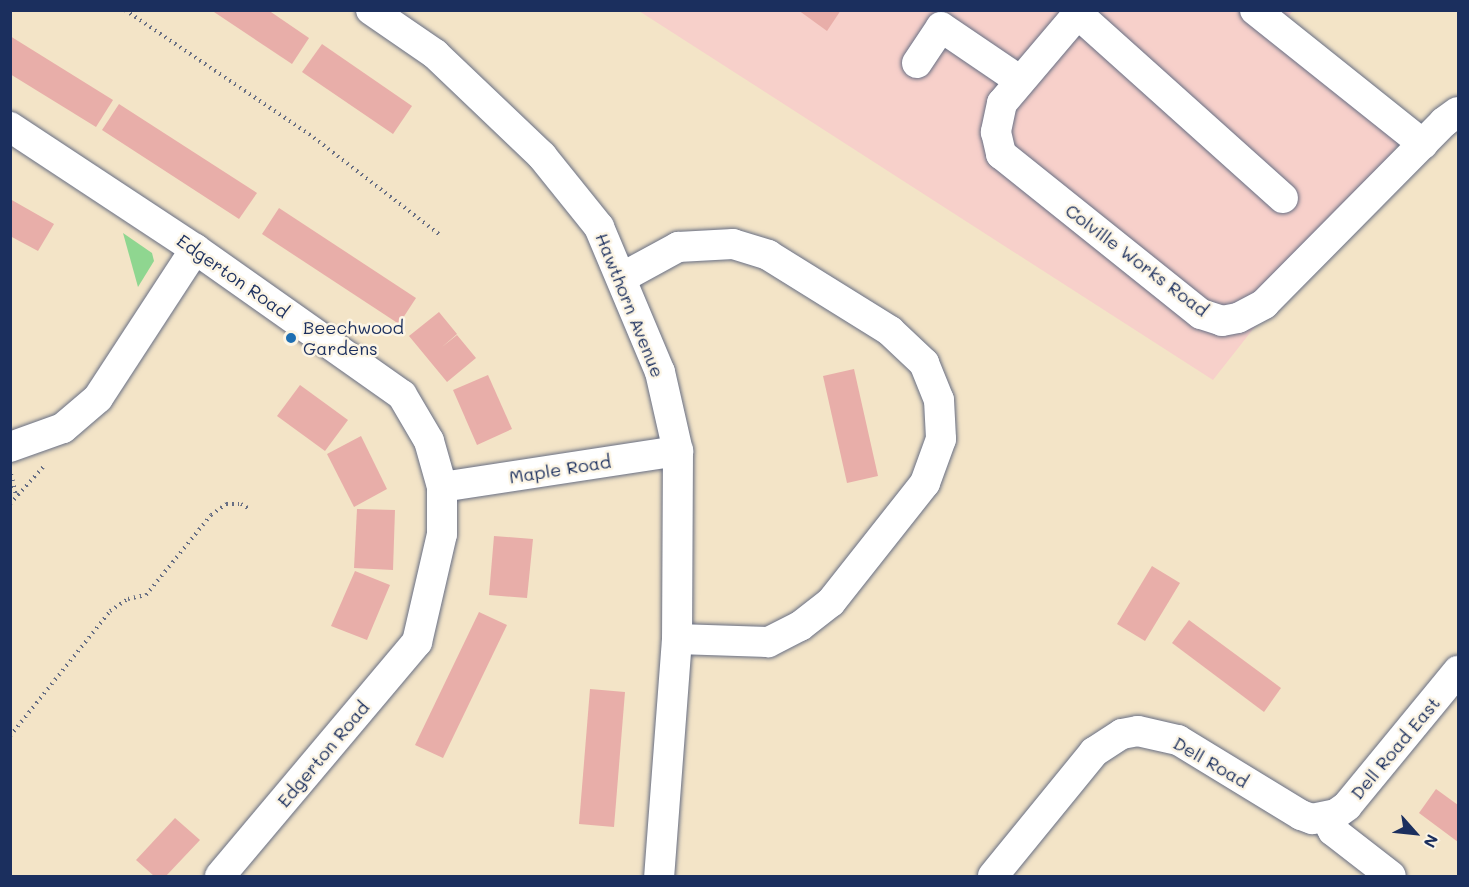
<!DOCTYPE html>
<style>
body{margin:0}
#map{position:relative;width:1469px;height:887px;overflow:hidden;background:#f3e4c7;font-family:Mali,sans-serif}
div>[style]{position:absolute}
.built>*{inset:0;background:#f7d0ca}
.green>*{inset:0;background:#8fd690}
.building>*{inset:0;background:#e8aea9}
.path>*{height:4px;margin-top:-2px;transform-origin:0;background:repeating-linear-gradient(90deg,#676e83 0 1.5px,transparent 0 6px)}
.roads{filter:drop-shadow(0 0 2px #676e83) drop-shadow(0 0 2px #676e83)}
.minor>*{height:30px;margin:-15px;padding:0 15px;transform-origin:15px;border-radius:15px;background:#fff}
.dots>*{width:16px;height:16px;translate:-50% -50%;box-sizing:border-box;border:3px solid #fcf5e5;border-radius:50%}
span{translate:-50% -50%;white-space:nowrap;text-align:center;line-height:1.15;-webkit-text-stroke:5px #fcf5e5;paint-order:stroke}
.street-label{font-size:18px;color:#1b2f5e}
.poi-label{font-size:18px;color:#1b2f5e}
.left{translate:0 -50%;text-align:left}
.frame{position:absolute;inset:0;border:12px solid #1b2f5e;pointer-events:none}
.north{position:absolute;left:1385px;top:803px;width:60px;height:60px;-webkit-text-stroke:4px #fcf5e5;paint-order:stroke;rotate:117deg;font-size:16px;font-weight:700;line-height:24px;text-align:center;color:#1b2f5e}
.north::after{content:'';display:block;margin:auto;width:21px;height:27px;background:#1b2f5e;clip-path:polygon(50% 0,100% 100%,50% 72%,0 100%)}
</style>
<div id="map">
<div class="built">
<i style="clip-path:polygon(639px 11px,1293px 11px,1271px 36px,1402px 140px,1213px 380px)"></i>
</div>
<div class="green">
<i style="clip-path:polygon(123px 233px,152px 253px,154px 261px,138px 287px)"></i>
</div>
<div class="building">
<i style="clip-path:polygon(211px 10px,268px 10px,309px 38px,292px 64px)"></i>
<i style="clip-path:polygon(798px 10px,841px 10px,827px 31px)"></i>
<i style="clip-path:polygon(10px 36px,113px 100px,96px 127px,10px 74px)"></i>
<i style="clip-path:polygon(322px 44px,412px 106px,393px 134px,302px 72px)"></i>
<i style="clip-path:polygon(119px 104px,257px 193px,239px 219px,102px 130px)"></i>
<i style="clip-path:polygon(10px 199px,54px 224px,38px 251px,10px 236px)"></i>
<i style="clip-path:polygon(279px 208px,416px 298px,399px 324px,262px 234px)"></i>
<i style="clip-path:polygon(439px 312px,457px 334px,442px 347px,457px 335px,476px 358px,447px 382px,409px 336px)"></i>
<i style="clip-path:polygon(854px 369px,878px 476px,847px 483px,823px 376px)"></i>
<i style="clip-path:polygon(488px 375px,512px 429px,477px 445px,453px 390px)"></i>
<i style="clip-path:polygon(300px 385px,348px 420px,325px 451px,277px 416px)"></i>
<i style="clip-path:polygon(361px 436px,387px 489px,354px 507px,327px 454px)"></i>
<i style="clip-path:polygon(357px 509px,395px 510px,393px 570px,354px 568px)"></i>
<i style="clip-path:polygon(494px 536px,533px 539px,527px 598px,489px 595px)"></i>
<i style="clip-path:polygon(1152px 566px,1180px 583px,1145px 641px,1117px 624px)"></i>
<i style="clip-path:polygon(355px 571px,390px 585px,367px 640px,331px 626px)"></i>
<i style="clip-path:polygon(479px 612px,507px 625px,443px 758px,415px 745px)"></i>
<i style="clip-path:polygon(1189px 620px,1281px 688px,1264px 712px,1172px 643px)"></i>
<i style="clip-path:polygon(590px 689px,625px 692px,614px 827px,579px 824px)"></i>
<i style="clip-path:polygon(1436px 789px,1458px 805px,1458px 842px,1419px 813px)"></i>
<i style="clip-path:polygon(175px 818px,200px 840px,166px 876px,154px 876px,136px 860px)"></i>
</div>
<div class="path">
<i style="left:125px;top:10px;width:222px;rotate:34deg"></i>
<i style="left:309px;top:134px;width:164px;rotate:37.6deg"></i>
<i style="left:11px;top:474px;width:23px;rotate:77deg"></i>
<i style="left:10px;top:504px;width:51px;rotate:-48.2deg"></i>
<i style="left:10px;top:736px;width:160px;rotate:-51.3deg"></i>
<i style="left:110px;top:611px;width:22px;rotate:-34deg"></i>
<i style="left:128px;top:599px;width:18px;rotate:-13deg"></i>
<i style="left:146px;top:595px;width:103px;rotate:-50.9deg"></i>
<i style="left:211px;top:515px;width:19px;rotate:-36deg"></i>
<i style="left:226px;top:504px;width:15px"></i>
<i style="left:241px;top:504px;width:8px;rotate:30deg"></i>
</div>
<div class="roads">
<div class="minor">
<i style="left:371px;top:10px;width:78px;rotate:34.5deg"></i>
<i style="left:435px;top:54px;width:148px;rotate:43.6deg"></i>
<i style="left:542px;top:156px;width:91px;rotate:51.2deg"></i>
<i style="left:599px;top:227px;width:157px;rotate:67.2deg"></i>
<i style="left:660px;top:372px;width:81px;rotate:77.2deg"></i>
<i style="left:678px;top:451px;width:188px;rotate:90.3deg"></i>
<i style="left:677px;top:639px;width:238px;rotate:94.3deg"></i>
<i style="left:1081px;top:10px;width:122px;rotate:130.3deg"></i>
<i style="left:1002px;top:103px;width:30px;rotate:102deg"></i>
<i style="left:996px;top:132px;width:23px;rotate:77deg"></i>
<i style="left:1001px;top:154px;width:256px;rotate:38.7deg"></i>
<i style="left:1201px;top:314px;width:22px;rotate:18deg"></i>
<i style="left:1222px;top:321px;width:16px;rotate:-11deg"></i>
<i style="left:1238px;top:318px;width:30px;rotate:-28deg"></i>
<i style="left:1264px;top:304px;width:256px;rotate:-45.3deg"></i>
<i style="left:1444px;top:122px;width:17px;rotate:-36deg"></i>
<i style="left:1255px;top:10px;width:215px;rotate:38.6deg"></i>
<i style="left:1079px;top:15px;width:274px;rotate:41.9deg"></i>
<i style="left:917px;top:63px;width:43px;rotate:-56.3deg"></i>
<i style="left:941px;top:27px;width:94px;rotate:34.2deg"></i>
<i style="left:10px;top:127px;width:222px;rotate:33.4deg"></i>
<i style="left:195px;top:249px;width:253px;rotate:35.2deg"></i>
<i style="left:402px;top:395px;width:53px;rotate:59.6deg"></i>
<i style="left:429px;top:441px;width:48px;rotate:74.2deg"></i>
<i style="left:442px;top:487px;width:47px;rotate:90deg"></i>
<i style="left:442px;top:534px;width:111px;rotate:103deg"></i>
<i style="left:417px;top:642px;width:306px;rotate:130.1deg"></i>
<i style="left:623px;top:277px;width:63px;rotate:-28.6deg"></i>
<i style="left:678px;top:247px;width:55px;rotate:-3.1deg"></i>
<i style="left:733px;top:244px;width:37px;rotate:17deg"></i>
<i style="left:768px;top:255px;width:144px;rotate:31.9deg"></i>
<i style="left:890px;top:331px;width:47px;rotate:43.3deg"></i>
<i style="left:924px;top:363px;width:40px;rotate:68deg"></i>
<i style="left:939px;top:400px;width:39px;rotate:87deg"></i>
<i style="left:941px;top:439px;width:47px;rotate:110deg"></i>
<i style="left:925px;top:483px;width:152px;rotate:128.3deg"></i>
<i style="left:831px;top:602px;width:39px;rotate:142deg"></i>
<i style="left:800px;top:626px;width:36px;rotate:153deg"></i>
<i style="left:768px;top:642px;width:91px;rotate:-178.1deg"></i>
<i style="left:10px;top:447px;width:56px;rotate:-19.7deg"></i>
<i style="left:63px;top:428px;width:46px;rotate:-40.6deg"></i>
<i style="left:98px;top:398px;width:178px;rotate:-56.9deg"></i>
<i style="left:442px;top:487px;width:239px;rotate:-8.7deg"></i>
<i style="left:1325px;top:817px;width:16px;rotate:60deg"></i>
<i style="left:1333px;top:831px;width:73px;rotate:37.8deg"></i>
<i style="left:993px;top:876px;width:160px;rotate:-50.8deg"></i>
<i style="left:1094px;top:752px;width:33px;rotate:-33deg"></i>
<i style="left:1122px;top:734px;width:16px;rotate:-11deg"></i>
<i style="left:1138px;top:731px;width:41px;rotate:12.7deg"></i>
<i style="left:1178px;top:740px;width:144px;rotate:31.4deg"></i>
<i style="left:1301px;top:815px;width:12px;rotate:20deg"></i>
<i style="left:1312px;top:819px;width:25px;rotate:-12deg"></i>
<i style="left:1336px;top:814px;width:14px;rotate:-36deg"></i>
<i style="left:1347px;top:806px;width:175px;rotate:-50.6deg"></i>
</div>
</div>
<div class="dots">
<i style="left:291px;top:338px;background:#1f6fb2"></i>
</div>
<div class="street-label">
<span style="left:1137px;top:260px;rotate:37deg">Colville Works Road</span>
<span style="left:233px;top:276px;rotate:35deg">Edgerton Road</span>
<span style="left:630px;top:305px;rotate:68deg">Hawthorn Avenue</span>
<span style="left:560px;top:469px;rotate:-9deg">Maple Road</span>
<span style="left:1395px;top:748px;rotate:-50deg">Dell Road East</span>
<span style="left:323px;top:754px;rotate:-50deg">Edgerton Road</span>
<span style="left:1211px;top:762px;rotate:30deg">Dell Road</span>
</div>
<div class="poi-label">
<span class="left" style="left:303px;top:338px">Beechwood<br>Gardens</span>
</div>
<div class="frame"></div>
<div class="north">N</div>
</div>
